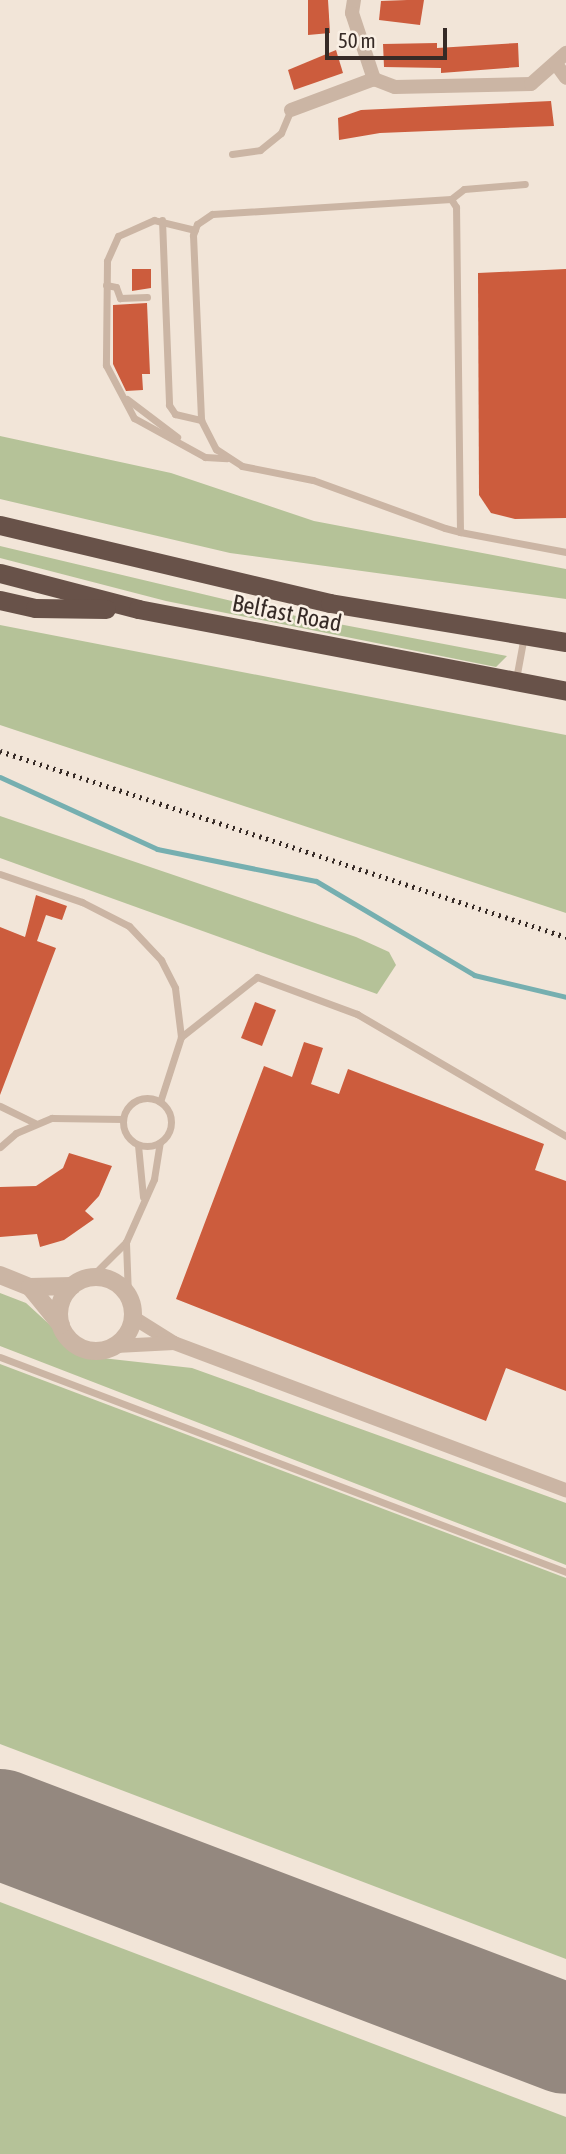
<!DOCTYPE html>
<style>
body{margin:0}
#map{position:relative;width:566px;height:2154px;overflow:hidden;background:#f2e5d8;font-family:"Asap Condensed",sans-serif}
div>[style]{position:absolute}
.green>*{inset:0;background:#b5c298}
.stream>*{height:5px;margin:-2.5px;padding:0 2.5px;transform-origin:2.5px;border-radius:2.5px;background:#76afb0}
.runway>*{height:110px;margin:-55px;padding:0 55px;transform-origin:55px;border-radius:55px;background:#94887f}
.building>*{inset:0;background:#cc5c3d}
.service>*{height:7px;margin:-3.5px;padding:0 3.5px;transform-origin:3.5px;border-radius:3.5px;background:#cbb5a4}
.service>.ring{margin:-3.5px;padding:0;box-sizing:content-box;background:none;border:7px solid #cbb5a4;border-radius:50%}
.minor>*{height:14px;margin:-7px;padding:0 7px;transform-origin:7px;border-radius:7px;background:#cbb5a4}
.tertiary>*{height:18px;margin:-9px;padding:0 9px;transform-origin:9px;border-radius:9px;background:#cbb5a4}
.tertiary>.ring{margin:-9px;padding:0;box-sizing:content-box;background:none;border:18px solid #cbb5a4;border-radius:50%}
.trunk>*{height:19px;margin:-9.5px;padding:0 9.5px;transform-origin:9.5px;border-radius:9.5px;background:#685249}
.rail>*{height:5px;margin-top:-2.5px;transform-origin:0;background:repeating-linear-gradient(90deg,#362a26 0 2px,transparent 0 7px)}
span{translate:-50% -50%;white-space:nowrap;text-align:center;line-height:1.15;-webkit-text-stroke:5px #faf0e5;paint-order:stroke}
.street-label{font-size:24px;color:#362a26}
.scale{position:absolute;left:325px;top:28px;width:122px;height:32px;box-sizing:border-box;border:4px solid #362a26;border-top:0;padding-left:9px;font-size:21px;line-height:24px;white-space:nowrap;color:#362a26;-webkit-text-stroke:5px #faf0e5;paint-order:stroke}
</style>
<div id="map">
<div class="green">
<i style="clip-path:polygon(0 436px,171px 473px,314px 521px,566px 569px,566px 599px,230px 553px,0 499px)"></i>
<i style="clip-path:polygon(0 546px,286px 614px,507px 656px,496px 667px,166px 601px,0 558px)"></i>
<i style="clip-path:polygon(0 625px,566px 735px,566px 913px,0 725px)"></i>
<i style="clip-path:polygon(0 816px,356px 937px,389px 952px,396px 965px,377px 994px,0 858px)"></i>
<i style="clip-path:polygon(0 1293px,26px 1303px,84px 1356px,192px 1368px,566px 1503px,566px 1565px,0 1346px)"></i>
<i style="clip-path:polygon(0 1364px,566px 1578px,566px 1959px,0 1744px)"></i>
<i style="clip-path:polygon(0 1902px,566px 2117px,566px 2154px,0 2154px)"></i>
</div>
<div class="stream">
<i style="left:0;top:777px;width:173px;rotate:24.6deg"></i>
<i style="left:157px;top:849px;width:162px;rotate:11.4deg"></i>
<i style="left:316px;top:881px;width:184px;rotate:30.7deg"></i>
<i style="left:474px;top:975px;width:95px;rotate:13.4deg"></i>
</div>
<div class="runway">
<i style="left:0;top:1824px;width:605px;rotate:20.8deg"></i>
</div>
<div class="building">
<i style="clip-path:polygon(308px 0,328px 0,330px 33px,308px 35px)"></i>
<i style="clip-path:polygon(407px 0,424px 0,420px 25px,379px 20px,381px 1px)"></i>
<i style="clip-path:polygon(437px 43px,437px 48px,518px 43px,519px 67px,441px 73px,441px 68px,384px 67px,383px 44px)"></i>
<i style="clip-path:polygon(336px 50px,343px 73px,294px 90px,288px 70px)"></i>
<i style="clip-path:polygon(551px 101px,554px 126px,380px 133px,339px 140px,338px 118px,361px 110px)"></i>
<i style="clip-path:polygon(132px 269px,151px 269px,151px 288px,132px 291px)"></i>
<i style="clip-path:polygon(566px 269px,566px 518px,515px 519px,491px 513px,479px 495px,478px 273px)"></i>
<i style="clip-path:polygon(147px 303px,150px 374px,142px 374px,143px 390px,126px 391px,113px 364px,113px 305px)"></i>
<i style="clip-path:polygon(36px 895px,67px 906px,62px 920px,46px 915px,37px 941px,56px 948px,0 1095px,0 927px,25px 937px)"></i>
<i style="clip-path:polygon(255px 1002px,276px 1010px,262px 1046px,241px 1038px)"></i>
<i style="clip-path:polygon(304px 1042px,323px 1048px,311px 1084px,339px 1094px,348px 1069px,544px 1144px,535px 1170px,566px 1181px,566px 1391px,506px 1368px,486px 1421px,176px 1299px,264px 1066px,292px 1077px)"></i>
<i style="clip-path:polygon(69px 1153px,112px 1166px,99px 1196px,85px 1211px,94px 1219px,64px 1240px,40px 1247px,37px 1234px,0 1237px,0 1187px,36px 1186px,63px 1168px)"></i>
</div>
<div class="service">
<i style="left:232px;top:154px;width:28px;rotate:-8deg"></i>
<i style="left:260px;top:150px;width:27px;rotate:-39deg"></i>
<i style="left:281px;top:133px;width:25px;rotate:-67deg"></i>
<i style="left:451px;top:199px;width:16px;rotate:-38deg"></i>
<i style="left:464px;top:189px;width:61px;rotate:-4.7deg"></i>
<i style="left:162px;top:220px;width:185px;rotate:87.8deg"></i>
<i style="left:169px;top:405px;width:11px;rotate:56deg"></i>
<i style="left:175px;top:414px;width:27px;rotate:13deg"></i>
<i style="left:195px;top:230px;width:42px;rotate:-166.3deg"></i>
<i style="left:154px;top:220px;width:39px;rotate:156deg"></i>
<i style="left:118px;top:236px;width:27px;rotate:114deg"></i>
<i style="left:107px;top:261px;width:104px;rotate:90.6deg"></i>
<i style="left:106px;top:365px;width:60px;rotate:62.2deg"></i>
<i style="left:134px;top:418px;width:81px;rotate:28.8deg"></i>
<i style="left:205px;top:457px;width:22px;rotate:3deg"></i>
<i style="left:106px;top:285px;width:10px;rotate:11deg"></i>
<i style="left:116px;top:287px;width:12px;rotate:70deg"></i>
<i style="left:120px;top:298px;width:27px;rotate:-2deg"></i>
<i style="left:127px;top:399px;width:63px;rotate:37.2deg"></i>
<i style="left:460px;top:532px;width:325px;rotate:-90.7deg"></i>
<i style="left:456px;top:207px;width:9px;rotate:-122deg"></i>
<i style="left:451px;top:199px;width:239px;rotate:176.4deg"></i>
<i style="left:212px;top:214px;width:18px;rotate:146deg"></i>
<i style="left:197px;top:224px;width:12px;rotate:110deg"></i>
<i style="left:193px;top:235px;width:185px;rotate:87.5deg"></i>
<i style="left:201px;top:420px;width:33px;rotate:63deg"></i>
<i style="left:216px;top:449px;width:31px;rotate:33deg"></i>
<i style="left:242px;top:466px;width:72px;rotate:11.2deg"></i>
<i style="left:313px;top:480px;width:140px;rotate:20deg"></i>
<i style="left:445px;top:528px;width:16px;rotate:15deg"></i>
<i style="left:460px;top:532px;width:108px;rotate:10.7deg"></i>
<i style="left:516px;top:679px;width:44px;rotate:-79.5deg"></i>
<i style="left:0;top:874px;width:87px;rotate:18.9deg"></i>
<i style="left:82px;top:902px;width:53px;rotate:27.1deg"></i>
<i style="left:129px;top:926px;width:47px;rotate:46.7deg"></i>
<i style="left:161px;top:960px;width:31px;rotate:63deg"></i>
<i style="left:175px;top:988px;width:49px;rotate:83deg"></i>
<i style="left:181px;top:1037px;width:68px;rotate:107.9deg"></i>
<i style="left:181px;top:1037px;width:97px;rotate:-38.3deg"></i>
<i style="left:257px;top:977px;width:107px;rotate:20.3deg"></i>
<i style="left:357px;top:1014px;width:242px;rotate:30.3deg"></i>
<i class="ring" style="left:123px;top:1098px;width:41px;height:41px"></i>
<i style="left:0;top:1106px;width:39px;rotate:26deg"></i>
<i style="left:138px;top:1145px;width:52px;rotate:84.5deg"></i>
<i style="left:0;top:1147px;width:21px;rotate:-41deg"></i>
<i style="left:16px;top:1133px;width:39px;rotate:-23deg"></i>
<i style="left:52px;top:1118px;width:71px;rotate:0.8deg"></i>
<i style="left:90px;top:1278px;width:51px;rotate:-45deg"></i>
<i style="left:128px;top:1295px;width:53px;rotate:-92.2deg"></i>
<i style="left:126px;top:1242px;width:69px;rotate:-66deg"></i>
<i style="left:154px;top:1179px;width:37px;rotate:-81deg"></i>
<i style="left:0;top:1357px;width:605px;rotate:20.8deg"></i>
</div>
<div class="minor">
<i style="left:354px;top:0;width:13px;rotate:99deg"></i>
<i style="left:352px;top:13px;width:70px;rotate:71.6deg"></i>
<i style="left:374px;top:79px;width:22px;rotate:21deg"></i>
<i style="left:395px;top:87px;width:136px;rotate:-1.3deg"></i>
<i style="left:531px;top:84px;width:47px;rotate:-41.5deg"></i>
<i style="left:556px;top:64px;width:17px;rotate:54deg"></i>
<i style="left:291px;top:110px;width:89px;rotate:-20.5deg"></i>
<i style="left:134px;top:1318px;width:47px;rotate:32deg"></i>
<i style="left:174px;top:1343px;width:419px;rotate:20.6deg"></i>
<i style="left:116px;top:1346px;width:58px;rotate:-3deg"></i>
</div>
<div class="tertiary">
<i style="left:0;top:1275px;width:32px;rotate:22deg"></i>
<i style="left:30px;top:1287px;width:42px;rotate:-1.4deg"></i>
<i class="ring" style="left:59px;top:1277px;width:56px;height:56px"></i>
<i style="left:30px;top:1287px;width:49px;rotate:50.8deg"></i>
</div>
<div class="trunk">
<i style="left:0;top:525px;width:339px;rotate:13.3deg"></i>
<i style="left:330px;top:603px;width:239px;rotate:9.4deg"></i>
<i style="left:0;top:573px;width:143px;rotate:14.6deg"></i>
<i style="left:138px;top:609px;width:436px;rotate:10.8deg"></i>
<i style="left:0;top:600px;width:36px;rotate:13deg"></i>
<i style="left:35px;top:608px;width:71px;rotate:0.8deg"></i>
</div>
<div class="rail">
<i style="left:0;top:751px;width:596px;rotate:18.19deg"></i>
</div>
<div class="street-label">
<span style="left:287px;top:613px;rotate:11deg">Belfast Road</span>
</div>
<div class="scale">50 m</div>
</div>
